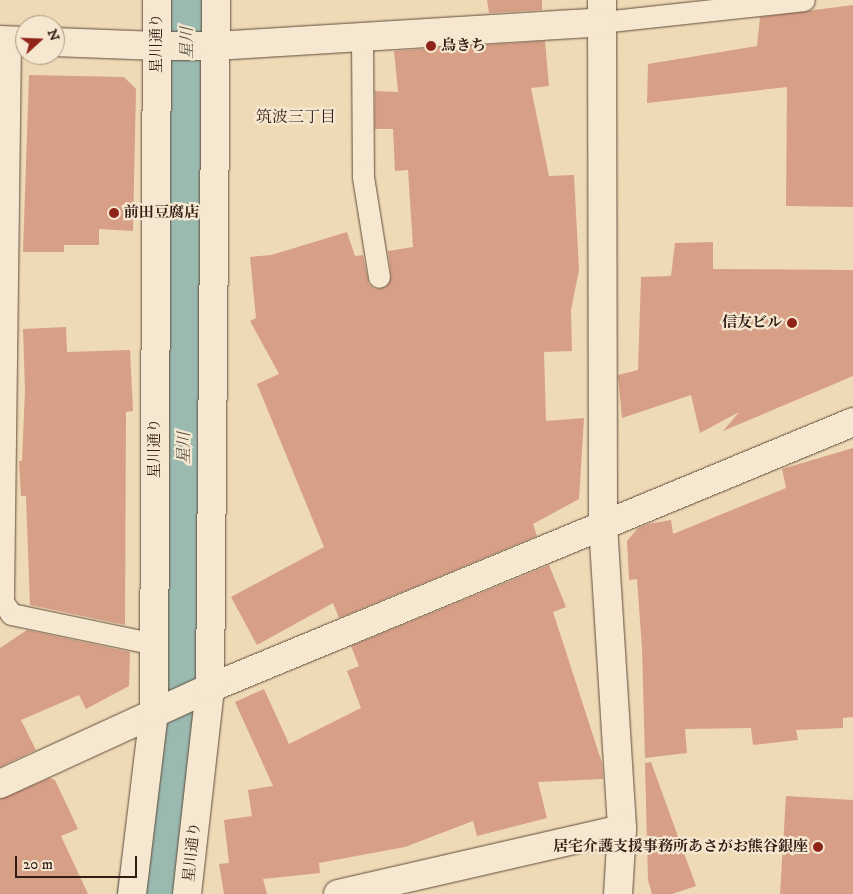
<!DOCTYPE html>
<meta charset="utf-8">
<style>
body{margin:0}
#map{position:relative;width:853px;height:894px;overflow:hidden;background:#efdab6;font-family:"IM FELL DW Pica","Noto Serif JP",serif}
div>[style]{position:absolute}
.river>*{height:74px;margin:-37px;padding:0 37px;transform-origin:37px;border-radius:37px;background:#9abab0}
.building>*{inset:0;background:#d79f86}
.roads{filter:drop-shadow(0 0 1px #614c3c) drop-shadow(0 0 1px #614c3c)}
.service>*{height:21px;margin:-10.5px;padding:0 10.5px;transform-origin:10.5px;border-radius:10.5px;background:#f5e7d0}
.minor>*{height:28px;margin:-14px;padding:0 14px;transform-origin:14px;border-radius:14px;background:#f5e7d0}
.tertiary>*{height:28px;margin:-14px;padding:0 14px;transform-origin:14px;border-radius:14px;background:#f5e7d0}
.dots>*{width:14px;height:14px;translate:-50% -50%;box-sizing:border-box;border:2px solid #f5e7d0;border-radius:50%}
span{translate:-50% -50%;white-space:nowrap;text-align:center;line-height:1.15;-webkit-text-stroke:4.5px #f5e7d0;paint-order:stroke}
.street-label{font-size:15px;color:#321c14}
.poi-label{font-size:15px;color:#321c14;font-weight:700}
.left{translate:0 -50%;text-align:left}
.right{translate:-100% -50%;text-align:right}
.water-label{font-size:16px;color:#514b43;font-style:italic}
.neighbourhood-label{font-size:16px;color:#321c14}
.north{position:absolute;left:15px;top:15px;width:50px;height:50px;box-sizing:border-box;background:#f5e7d0;border:1px solid #a79685;border-radius:50%;rotate:70deg;font-size:14px;font-weight:700;line-height:20px;text-align:center;color:#321c14}
.north::after{content:'';display:block;margin:auto;width:18px;height:22px;background:#8f2418;clip-path:polygon(50% 0,100% 100%,50% 72%,0 100%)}
.scale{position:absolute;left:15px;top:856px;width:122px;height:22px;box-sizing:border-box;border:2px solid #321c14;border-top:0;padding-left:6px;font-size:15px;line-height:18px;white-space:nowrap;color:#321c14;-webkit-text-stroke:4px #f5e7d0;paint-order:stroke}
</style>
<div id="map">
<div class="river">
<i style="left:154px;top:894px;width:204px;rotate:-81.8deg"></i>
<i style="left:183px;top:692px;width:692px;rotate:-89.59deg"></i>
</div>
<div class="building">
<i style="clip-path:polygon(487px 0,542px 0,542px 10px,489px 13px)"></i>
<i style="clip-path:polygon(853px 5px,853px 207px,786px 206px,787px 87px,647px 103px,648px 64px,757px 46px,760px 17px)"></i>
<i style="clip-path:polygon(545px 41px,549px 86px,531px 88px,549px 176px,574px 175px,579px 270px,571px 310px,572px 351px,544px 352px,546px 421px,584px 418px,579px 499px,533px 524px,537px 536px,339px 618px,333px 603px,257px 645px,231px 597px,324px 547px,257px 384px,279px 374px,250px 321px,256px 318px,250px 257px,271px 255px,347px 232px,355px 256px,363px 255px,369px 284px,375px 289px,386px 287px,391px 276px,388px 251px,413px 247px,408px 170px,395px 171px,393px 129px,375px 129px,375px 91px,398px 92px,394px 51px)"></i>
<i style="clip-path:polygon(29px 75px,124px 77px,136px 89px,133px 231px,99px 229px,99px 245px,64px 245px,64px 252px,23px 252px)"></i>
<i style="clip-path:polygon(713px 242px,713px 269px,853px 270px,853px 376px,723px 431px,739px 412px,700px 433px,691px 395px,622px 418px,618px 375px,638px 370px,641px 277px,671px 276px,675px 243px)"></i>
<i style="clip-path:polygon(66px 327px,67px 352px,130px 350px,133px 411px,126px 412px,125px 625px,30px 605px,26px 496px,21px 496px,19px 461px,22px 461px,25px 390px,23px 329px)"></i>
<i style="clip-path:polygon(853px 448px,853px 717px,843px 718px,843px 728px,796px 730px,798px 740px,753px 745px,751px 728px,685px 729px,687px 753px,645px 758px,642px 648px,637px 579px,629px 580px,627px 541px,638px 528px,648px 524px,671px 520px,673px 534px,786px 488px,782px 469px)"></i>
<i style="clip-path:polygon(549px 565px,566px 607px,553px 612px,602px 763px,603px 779px,538px 782px,547px 818px,477px 836px,473px 821px,405px 847px,319px 863px,320px 873px,263px 879px,267px 894px,224px 894px,219px 864px,229px 863px,224px 820px,252px 816px,248px 790px,273px 786px,235px 702px,264px 689px,289px 744px,361px 708px,347px 671px,359px 666px,351px 646px)"></i>
<i style="clip-path:polygon(27px 630px,130px 652px,129px 686px,86px 709px,79px 695px,21px 720px,36px 750px,0 767px,0 648px)"></i>
<i style="clip-path:polygon(651px 762px,696px 886px,672px 894px,652px 894px,648px 880px,645px 763px)"></i>
<i style="clip-path:polygon(50px 778px,55px 780px,78px 829px,61px 836px,88px 894px,0 894px,0 799px)"></i>
<i style="clip-path:polygon(786px 796px,853px 800px,853px 894px,780px 894px)"></i>
</div>
<div class="roads">
<div class="service">
<i style="left:602px;top:22px;width:203px;rotate:-6.2deg"></i>
<i style="left:362px;top:37px;width:140px;rotate:89.6deg"></i>
<i style="left:363px;top:177px;width:101px;rotate:80.9deg"></i>
<i style="left:1px;top:599px;width:18px;rotate:56deg"></i>
<i style="left:11px;top:614px;width:147px;rotate:11.8deg"></i>
</div>
<div class="minor">
<i style="left:602px;top:0;width:525px;rotate:89.89deg"></i>
<i style="left:603px;top:525px;width:305px;rotate:86.4deg"></i>
<i style="left:622px;top:829px;width:65px;rotate:93.5deg"></i>
<i style="left:157px;top:46px;width:58px"></i>
<i style="left:215px;top:46px;width:388px;rotate:-3.5deg"></i>
<i style="left:0;top:599px;width:558px;rotate:-89.28deg"></i>
<i style="left:0;top:784px;width:231px;rotate:-24.6deg"></i>
<i style="left:210px;top:688px;width:696px;rotate:-22.47deg"></i>
<i style="left:132px;top:894px;width:183px;rotate:-83.1deg"></i>
<i style="left:154px;top:712px;width:712px;rotate:-89.76deg"></i>
<i style="left:187px;top:894px;width:207px;rotate:-83.6deg"></i>
<i style="left:210px;top:688px;width:688px;rotate:-89.5deg"></i>
<i style="left:338px;top:894px;width:291px;rotate:-12.9deg"></i>
</div>
<div class="tertiary">
<i style="left:0;top:40px;width:25px;rotate:2deg"></i>
<i style="left:55px;top:42px;width:102px;rotate:2.2deg"></i>
</div>
</div>
<div class="dots">
<i style="left:431px;top:46px;background:#8f2418"></i>
<i style="left:114px;top:213px;background:#8f2418"></i>
<i style="left:792px;top:323px;background:#8f2418"></i>
<i style="left:818px;top:847px;background:#8f2418"></i>
</div>
<div class="street-label">
<span style="left:157px;top:43px;rotate:-90deg">星川通り</span>
<span style="left:155px;top:448px;rotate:-90deg">星川通り</span>
<span style="left:192px;top:852px;rotate:-84deg">星川通り</span>
</div>
<div class="poi-label">
<span class="left" style="left:441px;top:46px">鳥きち</span>
<span class="left" style="left:124px;top:213px">前田豆腐店</span>
<span class="right" style="left:782px;top:323px">信友ビル</span>
<span class="right" style="left:808px;top:847px">居宅介護支援事務所あさがお熊谷銀座</span>
</div>
<div class="water-label">
<span style="left:187px;top:43px;rotate:-90deg">星川</span>
<span style="left:184px;top:448px;rotate:-90deg">星川</span>
</div>
<div class="neighbourhood-label">
<span style="left:296px;top:117px">筑波三丁目</span>
</div>
<div class="north">N</div>
<div class="scale">20 m</div>
</div>
